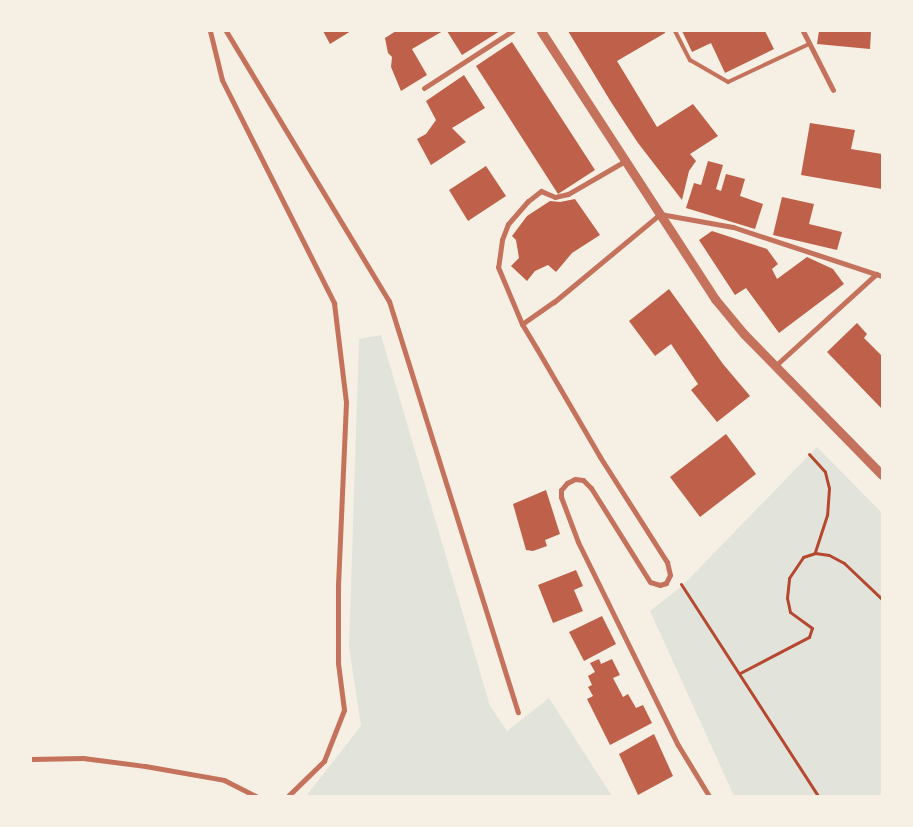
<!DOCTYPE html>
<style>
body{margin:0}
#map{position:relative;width:913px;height:827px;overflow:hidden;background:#f6efe4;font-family:"Fira Sans Condensed",sans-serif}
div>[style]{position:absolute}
.green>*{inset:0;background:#e2e4dc}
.building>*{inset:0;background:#bf614a}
.path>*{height:3px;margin:-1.5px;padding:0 1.5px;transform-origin:1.5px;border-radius:1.5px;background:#b5482f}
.service>*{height:4px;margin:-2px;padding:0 2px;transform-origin:2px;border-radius:2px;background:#c5725c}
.minor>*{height:5px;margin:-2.5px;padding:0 2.5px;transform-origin:2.5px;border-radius:2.5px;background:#c5725c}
.tertiary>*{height:9px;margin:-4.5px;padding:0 4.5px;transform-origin:4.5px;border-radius:4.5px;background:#c5725c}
span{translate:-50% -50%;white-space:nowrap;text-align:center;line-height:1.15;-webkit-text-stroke:5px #f6efe4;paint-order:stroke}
.frame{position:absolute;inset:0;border:32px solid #f6efe4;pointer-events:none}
</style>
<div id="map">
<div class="green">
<i style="clip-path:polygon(381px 335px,490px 706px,507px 731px,549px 698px,612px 796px,306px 796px,361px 726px,349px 647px,359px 339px)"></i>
<i style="clip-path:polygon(817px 447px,882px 513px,882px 796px,734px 796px,650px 611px,682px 586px)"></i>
</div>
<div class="building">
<i style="clip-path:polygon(323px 31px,351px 31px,330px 44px)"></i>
<i style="clip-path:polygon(396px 31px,443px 31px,412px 49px,427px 75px,401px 91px,391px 67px,392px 57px,388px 53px,385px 38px)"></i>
<i style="clip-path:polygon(447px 31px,500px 31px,462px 55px)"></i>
<i style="clip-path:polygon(568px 31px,665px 31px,665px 33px,617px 61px,657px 127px,693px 104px,718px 136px,690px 154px,696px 161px,689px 171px,682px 200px,638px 143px,611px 102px)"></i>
<i style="clip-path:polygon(682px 31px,765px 31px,774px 49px,725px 73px,711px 43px,692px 52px)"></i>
<i style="clip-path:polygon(819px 31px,871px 31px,870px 49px,817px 44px)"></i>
<i style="clip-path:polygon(512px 42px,595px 170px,558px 194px,476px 66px)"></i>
<i style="clip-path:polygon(464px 75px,485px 108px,452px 128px,466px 142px,431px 165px,417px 139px,426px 134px,436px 120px,426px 101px)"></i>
<i style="clip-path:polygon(810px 123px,855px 130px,851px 149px,882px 154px,882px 189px,801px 175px)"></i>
<i style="clip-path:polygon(708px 161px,723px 165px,716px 189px,721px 191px,726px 174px,745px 179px,740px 196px,763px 204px,755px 229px,686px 208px,694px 183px,701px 185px)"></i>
<i style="clip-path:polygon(486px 166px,506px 196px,468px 221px,449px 190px)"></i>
<i style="clip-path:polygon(782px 197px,814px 204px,809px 224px,842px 232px,837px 250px,773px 235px)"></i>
<i style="clip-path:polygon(575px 199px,600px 235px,572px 253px,556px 272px,548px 265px,535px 271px,527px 281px,511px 266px,519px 258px,516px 240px,512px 236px,527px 216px,550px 201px,560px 202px)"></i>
<i style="clip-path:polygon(712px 231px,767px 249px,778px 264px,772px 269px,777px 279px,807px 257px,833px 269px,844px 284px,779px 333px,746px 288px,735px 295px,699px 240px)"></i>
<i style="clip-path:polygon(669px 289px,723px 364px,750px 396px,717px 422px,691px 390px,698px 384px,671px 344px,655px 356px,629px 321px)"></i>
<i style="clip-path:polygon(857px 323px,867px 334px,864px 338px,882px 356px,882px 409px,827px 352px)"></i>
<i style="clip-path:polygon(726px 434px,756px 474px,700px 517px,670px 477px)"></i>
<i style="clip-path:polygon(546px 490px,560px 534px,545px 540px,547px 546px,533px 551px,526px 550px,513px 504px)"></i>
<i style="clip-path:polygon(576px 570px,583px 586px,574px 590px,583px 611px,553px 623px,538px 585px)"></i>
<i style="clip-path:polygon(602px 616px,616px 644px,584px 661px,569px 632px)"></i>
<i style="clip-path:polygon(599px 659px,601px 664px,612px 659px,620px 675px,613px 678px,623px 697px,628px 694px,636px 708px,643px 705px,652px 723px,610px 745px,587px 699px,593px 696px,588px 687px,592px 685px,588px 676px,595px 672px,590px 663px)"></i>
<i style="clip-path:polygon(654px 734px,673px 776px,638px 795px,619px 754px)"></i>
</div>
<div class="path">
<i style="left:809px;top:454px;width:24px;rotate:48deg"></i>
<i style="left:825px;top:472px;width:16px;rotate:76deg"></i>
<i style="left:829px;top:488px;width:27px;rotate:94deg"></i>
<i style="left:827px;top:515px;width:40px;rotate:108deg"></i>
<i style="left:681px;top:584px;width:252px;rotate:57.1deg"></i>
<i style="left:740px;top:673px;width:78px;rotate:-27.6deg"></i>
<i style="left:809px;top:637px;width:9px;rotate:-72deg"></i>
<i style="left:812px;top:628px;width:27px;rotate:-144deg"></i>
<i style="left:790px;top:612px;width:14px;rotate:-102deg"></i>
<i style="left:787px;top:598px;width:20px;rotate:-84deg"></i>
<i style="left:789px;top:578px;width:25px;rotate:-56deg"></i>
<i style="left:803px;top:557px;width:13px;rotate:-18deg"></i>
<i style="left:815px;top:553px;width:14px;rotate:8deg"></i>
<i style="left:829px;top:555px;width:17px;rotate:28deg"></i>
<i style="left:844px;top:563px;width:52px;rotate:43.5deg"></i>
</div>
<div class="service">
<i style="left:675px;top:31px;width:33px;rotate:63deg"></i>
<i style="left:690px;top:60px;width:44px;rotate:30.1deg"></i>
<i style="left:728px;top:82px;width:89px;rotate:-25.1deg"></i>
</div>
<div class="minor">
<i style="left:210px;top:31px;width:50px;rotate:76.2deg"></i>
<i style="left:222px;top:80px;width:250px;rotate:63.3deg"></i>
<i style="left:334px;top:303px;width:100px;rotate:83.1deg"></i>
<i style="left:346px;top:402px;width:182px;rotate:92.5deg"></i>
<i style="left:338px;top:584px;width:79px;rotate:90deg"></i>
<i style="left:338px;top:663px;width:47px;rotate:82.7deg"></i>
<i style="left:344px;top:710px;width:55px;rotate:111.4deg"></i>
<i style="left:324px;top:761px;width:50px;rotate:135.8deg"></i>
<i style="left:226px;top:31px;width:315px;rotate:58.9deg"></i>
<i style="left:389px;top:301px;width:431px;rotate:72.6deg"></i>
<i style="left:803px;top:31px;width:66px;rotate:63deg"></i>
<i style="left:424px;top:88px;width:105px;rotate:-32.9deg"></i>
<i style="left:625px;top:161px;width:66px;rotate:149.9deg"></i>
<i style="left:568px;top:194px;width:13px;rotate:167deg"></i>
<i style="left:555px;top:197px;width:15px;rotate:-157deg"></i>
<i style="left:541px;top:191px;width:16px;rotate:142deg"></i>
<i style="left:528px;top:201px;width:30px;rotate:131deg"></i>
<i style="left:508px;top:224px;width:17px;rotate:111deg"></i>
<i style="left:502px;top:240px;width:27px;rotate:98deg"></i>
<i style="left:498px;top:267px;width:62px;rotate:67.2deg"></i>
<i style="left:522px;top:324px;width:29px;rotate:59deg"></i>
<i style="left:537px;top:349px;width:125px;rotate:59.7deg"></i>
<i style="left:600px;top:457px;width:125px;rotate:57.5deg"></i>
<i style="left:667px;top:562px;width:13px;rotate:77deg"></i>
<i style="left:670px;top:575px;width:9px;rotate:117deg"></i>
<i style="left:666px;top:583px;width:6px;rotate:162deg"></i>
<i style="left:660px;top:585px;width:10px;rotate:-163deg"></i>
<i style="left:650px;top:582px;width:111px;rotate:-122.1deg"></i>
<i style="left:591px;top:488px;width:11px;rotate:-135deg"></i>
<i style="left:583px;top:480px;width:8px;rotate:-173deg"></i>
<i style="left:575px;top:479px;width:9px;rotate:153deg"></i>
<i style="left:567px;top:483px;width:9px;rotate:131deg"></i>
<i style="left:561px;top:490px;width:7px;rotate:90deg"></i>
<i style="left:561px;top:497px;width:48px;rotate:69.3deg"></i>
<i style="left:578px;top:542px;width:226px;rotate:63.8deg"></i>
<i style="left:678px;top:745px;width:60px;rotate:58.7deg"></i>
<i style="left:522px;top:324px;width:39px;rotate:-35deg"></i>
<i style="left:554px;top:302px;width:138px;rotate:-39.7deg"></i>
<i style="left:660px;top:214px;width:74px;rotate:10.1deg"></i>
<i style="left:733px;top:227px;width:157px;rotate:18.2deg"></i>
<i style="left:775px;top:366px;width:137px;rotate:-42.3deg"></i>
<i style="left:31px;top:759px;width:52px;rotate:-1.1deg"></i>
<i style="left:83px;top:758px;width:63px;rotate:7.4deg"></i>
<i style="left:145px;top:766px;width:80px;rotate:10deg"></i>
<i style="left:224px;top:780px;width:36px;rotate:27deg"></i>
</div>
<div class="tertiary">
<i style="left:541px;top:31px;width:320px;rotate:57deg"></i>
<i style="left:715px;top:299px;width:45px;rotate:50.4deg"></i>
<i style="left:744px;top:334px;width:197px;rotate:45.6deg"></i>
</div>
<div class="frame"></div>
</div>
